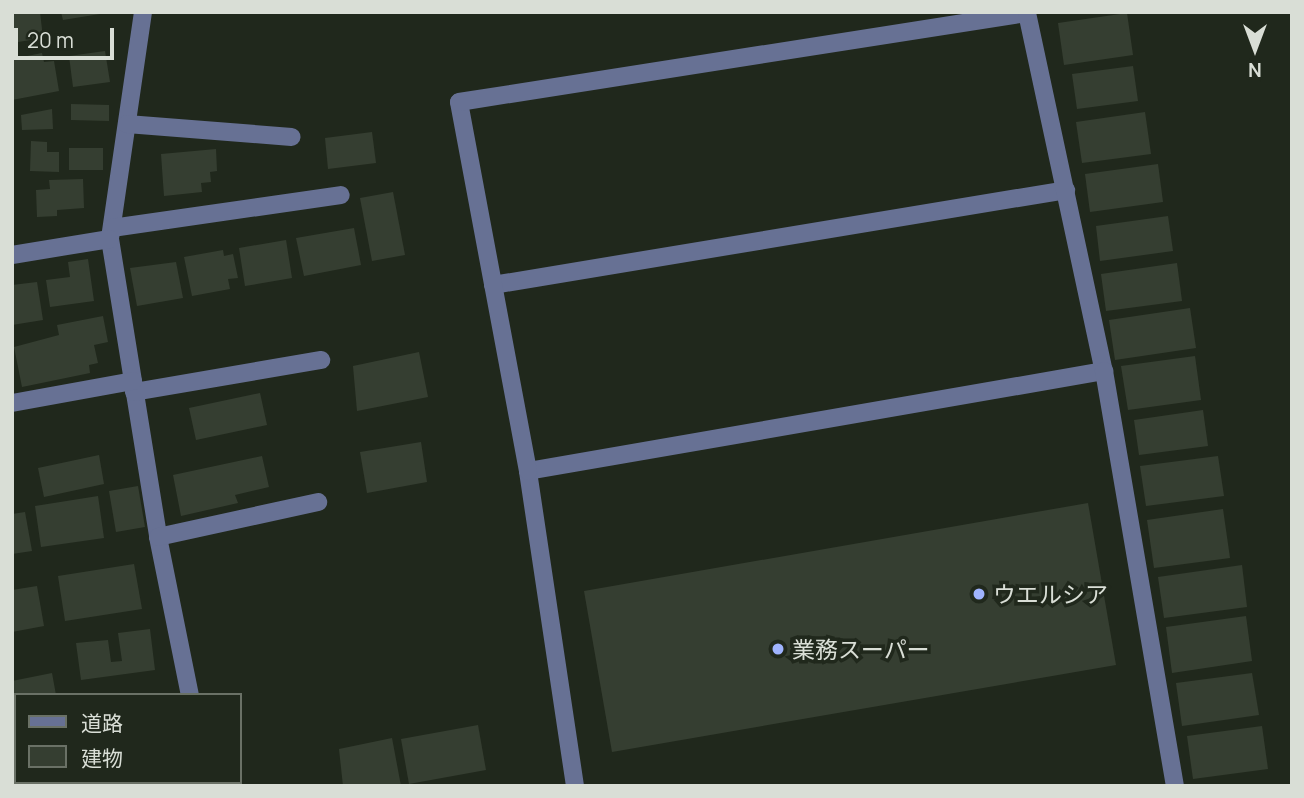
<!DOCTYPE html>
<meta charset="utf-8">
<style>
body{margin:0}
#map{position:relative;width:1304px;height:798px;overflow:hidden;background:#20281c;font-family:Manrope,"Noto Sans JP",sans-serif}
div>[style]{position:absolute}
.building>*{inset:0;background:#353e31}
.minor>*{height:18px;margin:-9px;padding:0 9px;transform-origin:9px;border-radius:9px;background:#677194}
.dots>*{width:19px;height:19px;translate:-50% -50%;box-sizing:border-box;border:4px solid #20281c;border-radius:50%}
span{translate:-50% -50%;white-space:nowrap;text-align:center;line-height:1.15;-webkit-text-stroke:7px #20281c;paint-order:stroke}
.poi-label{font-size:23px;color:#d9ded6}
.left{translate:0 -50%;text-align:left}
.frame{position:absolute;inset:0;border:14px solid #d9ded6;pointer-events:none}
.legend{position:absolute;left:14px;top:693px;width:228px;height:91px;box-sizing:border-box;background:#20281c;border:2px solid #6a7166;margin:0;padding:9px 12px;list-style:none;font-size:21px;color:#d9ded6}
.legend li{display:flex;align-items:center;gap:14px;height:35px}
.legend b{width:35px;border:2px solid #6a7166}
.north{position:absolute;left:1220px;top:14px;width:70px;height:70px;-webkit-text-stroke:5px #20281c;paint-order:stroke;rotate:180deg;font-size:19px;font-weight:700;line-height:28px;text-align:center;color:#d9ded6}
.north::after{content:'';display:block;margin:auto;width:24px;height:32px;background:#d9ded6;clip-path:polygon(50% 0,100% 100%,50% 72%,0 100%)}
.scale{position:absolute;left:14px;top:28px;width:100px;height:32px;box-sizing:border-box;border:4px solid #d9ded6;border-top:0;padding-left:9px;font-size:21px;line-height:24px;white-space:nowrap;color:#d9ded6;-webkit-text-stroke:5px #20281c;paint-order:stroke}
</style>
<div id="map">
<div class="building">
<i style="clip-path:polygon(12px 12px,40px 12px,43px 38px,12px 43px)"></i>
<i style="clip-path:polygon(61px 12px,99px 12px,100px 14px,63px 20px)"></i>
<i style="clip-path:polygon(1127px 13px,1133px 55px,1064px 65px,1058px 23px)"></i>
<i style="clip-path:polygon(105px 51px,110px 82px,73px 87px,69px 56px)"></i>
<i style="clip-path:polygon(42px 53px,44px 62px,54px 61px,59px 91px,12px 100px,12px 59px)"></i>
<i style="clip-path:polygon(1133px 66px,1138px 101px,1077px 109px,1072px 74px)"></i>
<i style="clip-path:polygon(71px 104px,109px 105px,109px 121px,71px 120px)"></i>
<i style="clip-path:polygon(52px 109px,53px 129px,22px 130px,21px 115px)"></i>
<i style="clip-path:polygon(1145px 112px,1151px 154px,1082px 163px,1076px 122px)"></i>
<i style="clip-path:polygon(372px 132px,376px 163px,328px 169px,325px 138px)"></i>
<i style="clip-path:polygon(31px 141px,47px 142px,47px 152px,59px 152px,59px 172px,30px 171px)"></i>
<i style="clip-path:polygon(69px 148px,103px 148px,103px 170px,69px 170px)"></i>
<i style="clip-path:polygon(216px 149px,217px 171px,210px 172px,211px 182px,201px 183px,202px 192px,164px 196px,161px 154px)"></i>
<i style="clip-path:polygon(1158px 164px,1163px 202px,1090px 212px,1085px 174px)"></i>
<i style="clip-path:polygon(83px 179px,84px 208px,57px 210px,57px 216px,37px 217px,36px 190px,50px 189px,49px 180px)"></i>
<i style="clip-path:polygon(393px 192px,405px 255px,372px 261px,360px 198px)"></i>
<i style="clip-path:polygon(1168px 216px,1173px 251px,1100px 261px,1096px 226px)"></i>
<i style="clip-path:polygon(354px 228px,361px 265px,304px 276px,296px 238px)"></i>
<i style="clip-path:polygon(286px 240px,292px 278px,245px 286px,239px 248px)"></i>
<i style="clip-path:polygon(223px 250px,224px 256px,233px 254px,238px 278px,228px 279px,230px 289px,192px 296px,184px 257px)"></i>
<i style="clip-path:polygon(88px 259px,94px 301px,50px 307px,46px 280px,70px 277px,68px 262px)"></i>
<i style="clip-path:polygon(176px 262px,183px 298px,137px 306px,130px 268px)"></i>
<i style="clip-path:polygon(1177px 263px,1182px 301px,1106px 311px,1101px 274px)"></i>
<i style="clip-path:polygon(37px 282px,43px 320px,12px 325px,12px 285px)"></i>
<i style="clip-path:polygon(1190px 308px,1196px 348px,1115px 360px,1109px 320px)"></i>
<i style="clip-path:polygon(103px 316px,108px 342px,94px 345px,98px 363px,89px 365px,90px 373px,22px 387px,14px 347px,59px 335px,57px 325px)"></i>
<i style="clip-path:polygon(419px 352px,428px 397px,357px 411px,353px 366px)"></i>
<i style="clip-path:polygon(1195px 356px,1201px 400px,1128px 410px,1121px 366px)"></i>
<i style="clip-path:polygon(260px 393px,267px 425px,196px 440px,189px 408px)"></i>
<i style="clip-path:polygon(1203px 410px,1208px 446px,1139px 455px,1134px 420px)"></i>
<i style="clip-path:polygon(421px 442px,427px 482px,367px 493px,360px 452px)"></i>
<i style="clip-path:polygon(99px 455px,104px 484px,44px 497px,38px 468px)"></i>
<i style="clip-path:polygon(262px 456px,269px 487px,235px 495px,238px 503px,181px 516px,173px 475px)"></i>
<i style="clip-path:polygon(1218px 456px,1224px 496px,1146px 506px,1140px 466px)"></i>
<i style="clip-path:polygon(138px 486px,145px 527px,116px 532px,109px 491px)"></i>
<i style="clip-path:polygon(98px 496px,104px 538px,41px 547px,35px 506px)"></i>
<i style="clip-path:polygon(1088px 503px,1116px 665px,612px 752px,584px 591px)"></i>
<i style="clip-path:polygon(1223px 509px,1230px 558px,1154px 568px,1147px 520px)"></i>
<i style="clip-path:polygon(25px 512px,32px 551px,12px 554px,12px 514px)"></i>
<i style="clip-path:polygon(134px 564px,142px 609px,65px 621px,58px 576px)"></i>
<i style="clip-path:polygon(1242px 565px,1247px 607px,1164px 618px,1158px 577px)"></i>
<i style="clip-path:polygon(37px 586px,44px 626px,12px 632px,12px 590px)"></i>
<i style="clip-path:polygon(1246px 616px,1252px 661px,1172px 673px,1166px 627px)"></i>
<i style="clip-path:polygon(150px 629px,155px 670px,81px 680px,76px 643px,108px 640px,111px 662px,122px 661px,118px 633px)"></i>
<i style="clip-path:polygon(52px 673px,56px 695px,16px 695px,12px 756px,12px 681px)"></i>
<i style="clip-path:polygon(1252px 673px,1259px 715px,1182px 726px,1176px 683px)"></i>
<i style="clip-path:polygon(478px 725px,486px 770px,409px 784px,401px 739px)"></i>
<i style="clip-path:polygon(1262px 726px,1268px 769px,1193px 779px,1187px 736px)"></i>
<i style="clip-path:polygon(392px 738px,401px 786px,343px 786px,339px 749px)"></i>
</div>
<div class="minor">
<i style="left:143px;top:12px;width:229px;rotate:98.3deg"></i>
<i style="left:110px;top:239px;width:302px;rotate:80.8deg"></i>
<i style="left:158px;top:537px;width:161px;rotate:78.6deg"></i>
<i style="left:127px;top:124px;width:165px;rotate:4.5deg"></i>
<i style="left:112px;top:228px;width:231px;rotate:-8.2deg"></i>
<i style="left:12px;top:255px;width:99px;rotate:-9.3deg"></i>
<i style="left:493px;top:285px;width:581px;rotate:-9.41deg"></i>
<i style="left:134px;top:392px;width:190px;rotate:-9.7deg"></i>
<i style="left:12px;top:403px;width:123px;rotate:-10.3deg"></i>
<i style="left:528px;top:471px;width:585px;rotate:-9.85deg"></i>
<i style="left:158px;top:537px;width:164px;rotate:-12.3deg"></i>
<i style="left:208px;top:782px;width:4px;rotate:76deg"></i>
<i style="left:575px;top:786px;width:318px;rotate:-98.5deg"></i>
<i style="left:528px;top:471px;width:375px;rotate:-100.6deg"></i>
<i style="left:459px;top:102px;width:575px;rotate:-8.91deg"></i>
<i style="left:1027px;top:13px;width:366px;rotate:77.9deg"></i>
<i style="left:1104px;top:371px;width:421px;rotate:80.3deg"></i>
</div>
<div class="dots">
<i style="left:979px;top:594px;background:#9fb3fd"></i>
<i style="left:778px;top:649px;background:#9fb3fd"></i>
</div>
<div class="poi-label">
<span class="left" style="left:993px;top:594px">ウエルシア</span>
<span class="left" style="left:792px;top:649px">業務スーパー</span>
</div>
<div class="frame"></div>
<ul class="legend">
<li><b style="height:9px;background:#677194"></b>道路</li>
<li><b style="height:19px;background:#353e31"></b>建物</li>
</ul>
<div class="north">N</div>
<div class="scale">20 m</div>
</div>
